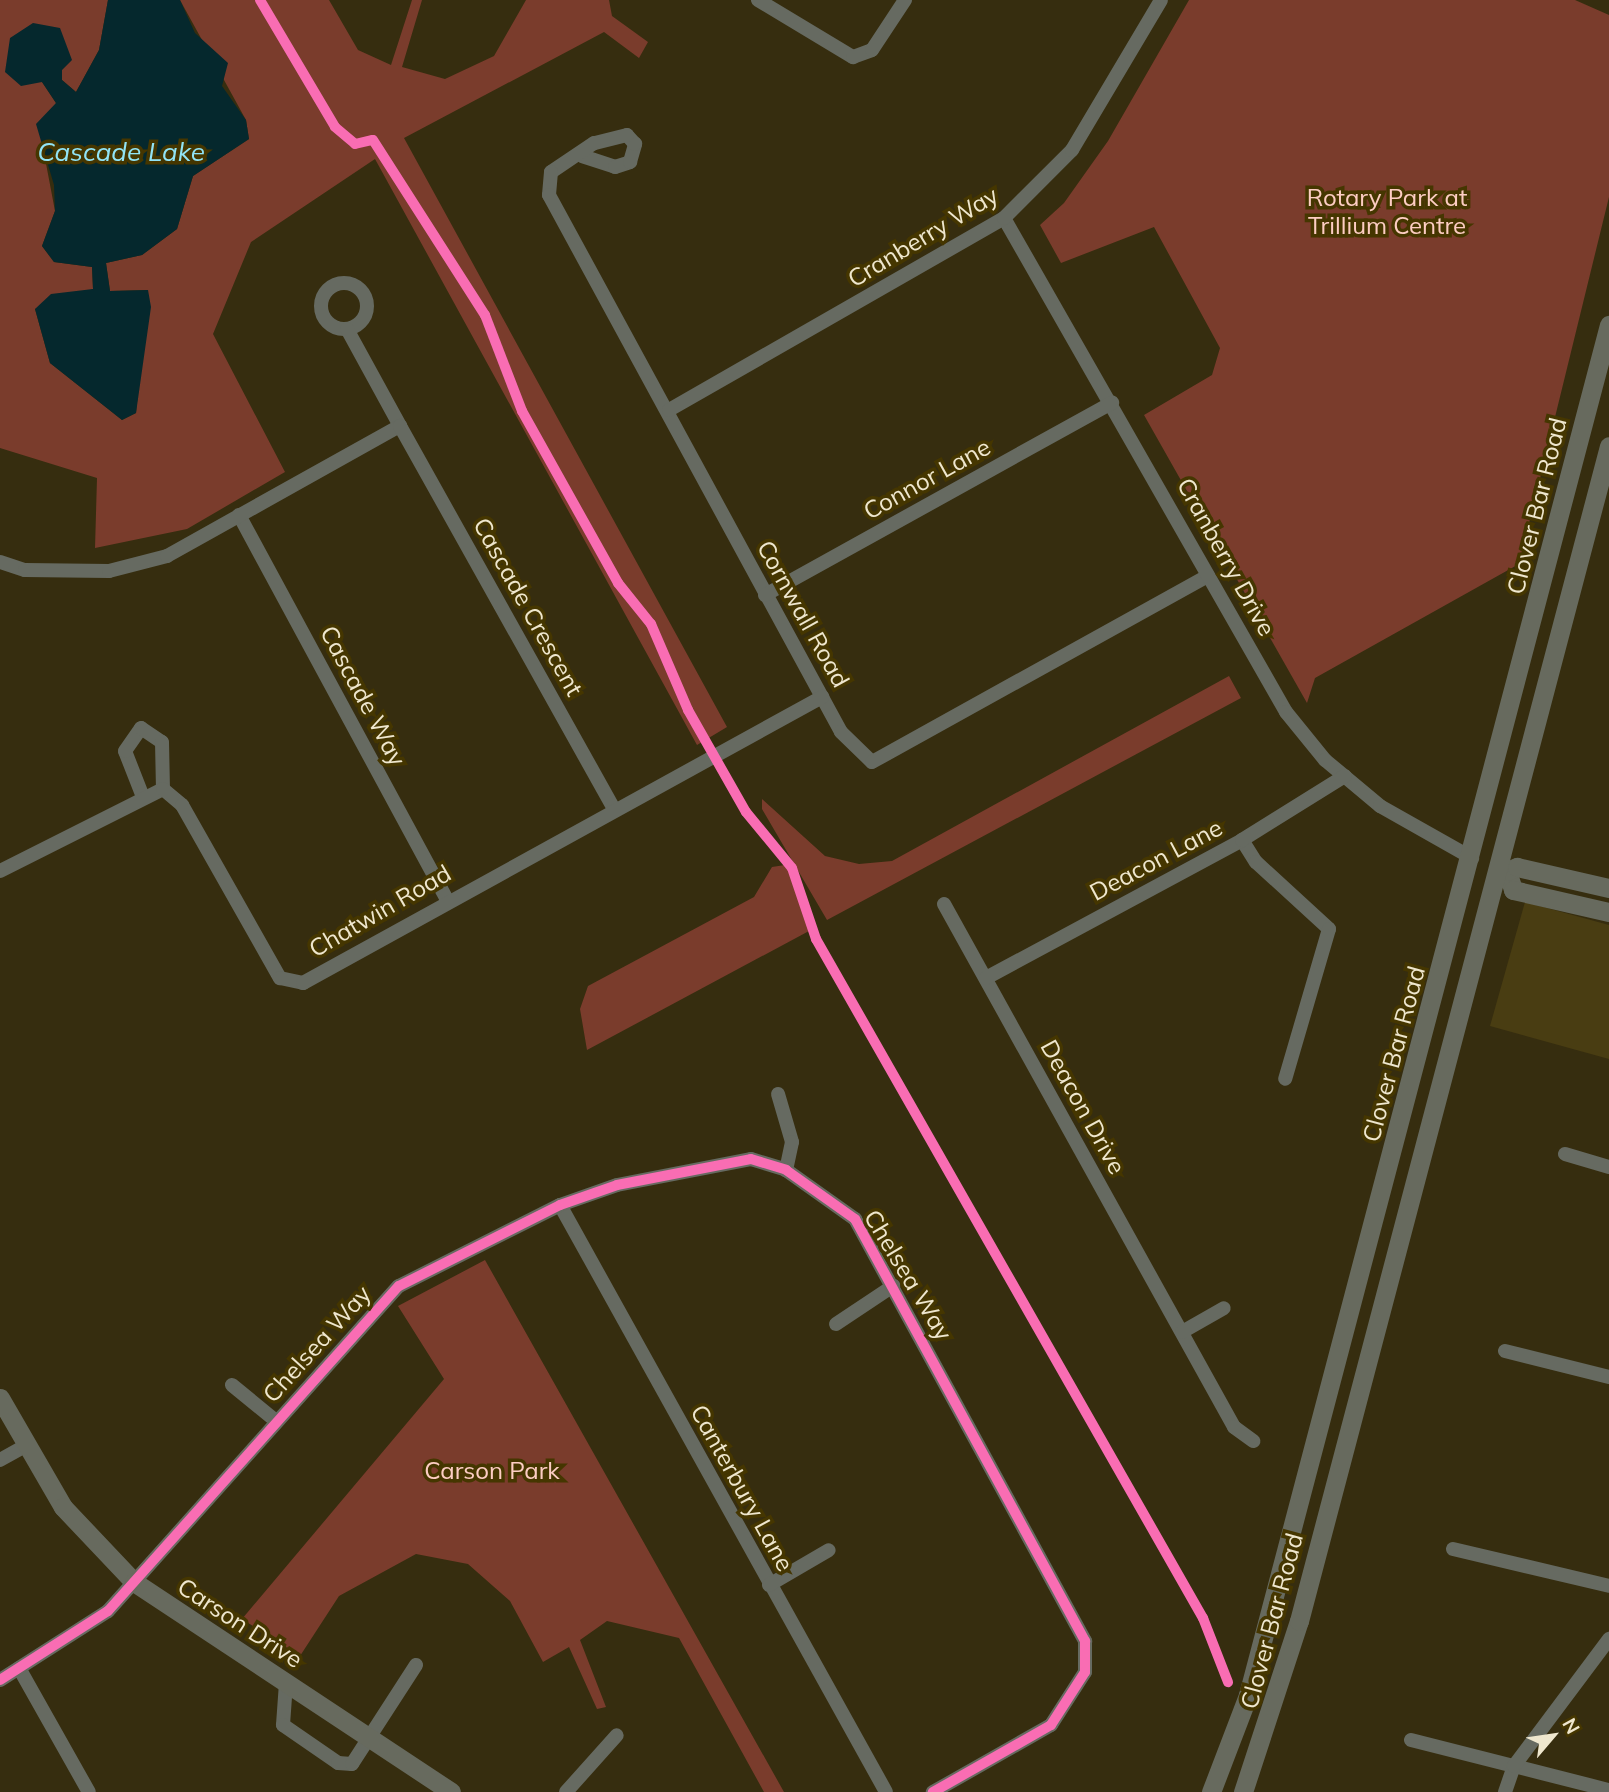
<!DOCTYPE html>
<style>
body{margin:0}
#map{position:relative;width:1609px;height:1792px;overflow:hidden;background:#362d0f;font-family:Mulish,sans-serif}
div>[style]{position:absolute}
.built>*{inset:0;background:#493d12}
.green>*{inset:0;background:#7a3c2c}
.water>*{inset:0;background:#05282d}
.street>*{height:14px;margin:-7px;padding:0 7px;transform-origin:7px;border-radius:7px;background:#666a61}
.street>.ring{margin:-7px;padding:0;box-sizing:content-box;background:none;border:14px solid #666a61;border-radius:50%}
.secondary>*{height:19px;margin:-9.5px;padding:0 9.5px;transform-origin:9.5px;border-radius:9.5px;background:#676a5e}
.cycleway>*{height:10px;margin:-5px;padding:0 5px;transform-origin:5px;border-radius:5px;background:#f96db3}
span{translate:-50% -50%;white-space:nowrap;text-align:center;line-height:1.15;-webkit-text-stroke:7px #453600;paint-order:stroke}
.park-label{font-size:24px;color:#fdcdc3}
.street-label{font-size:24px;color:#efe7ce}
.water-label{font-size:26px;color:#91e4f6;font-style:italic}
.north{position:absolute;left:1518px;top:1701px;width:70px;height:70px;-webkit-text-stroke:5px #453600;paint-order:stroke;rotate:61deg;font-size:19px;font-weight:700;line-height:28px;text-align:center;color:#efe7ce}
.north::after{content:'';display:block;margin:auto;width:24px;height:32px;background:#efe7ce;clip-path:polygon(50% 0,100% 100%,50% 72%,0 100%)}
</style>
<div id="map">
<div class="built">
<i style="clip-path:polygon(1525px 902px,1609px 925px,1609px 1059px,1490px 1026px)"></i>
</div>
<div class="green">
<i style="clip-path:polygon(0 0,108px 0,99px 50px,76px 92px,62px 80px,61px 70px,42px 82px,56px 103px,44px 153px,55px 211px,42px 246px,54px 262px,92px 267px,93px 289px,35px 309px,50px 363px,122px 420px,136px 413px,148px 290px,110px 291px,106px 263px,142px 255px,177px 229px,193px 176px,249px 139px,246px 120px,180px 0,329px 0,358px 50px,391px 65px,412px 0,422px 0,402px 67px,445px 79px,494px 56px,526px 0,609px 0,612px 16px,648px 42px,639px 58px,604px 32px,404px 138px,727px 727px,697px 745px,375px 159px,251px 242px,213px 334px,285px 472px,187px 529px,95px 548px,97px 478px,0 448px)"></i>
<i style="clip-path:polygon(1189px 0,1575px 0,1609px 15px,1609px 197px,1519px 564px,1315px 678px,1307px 703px,1144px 415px,1212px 375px,1220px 348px,1154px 227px,1061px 263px,1040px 225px,1064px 203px,1108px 141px)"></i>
<i style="clip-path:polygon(1229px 676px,1241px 698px,827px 920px,762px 809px,762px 799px,825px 856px,859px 864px,892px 861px)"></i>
<i style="clip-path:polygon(785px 865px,799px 891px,809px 931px,587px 1050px,580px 1009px,588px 986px,754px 897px,772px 867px)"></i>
<i style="clip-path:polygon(485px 1260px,784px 1792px,764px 1792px,679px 1638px,607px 1621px,580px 1640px,606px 1707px,597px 1709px,569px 1647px,543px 1662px,510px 1601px,468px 1564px,416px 1554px,339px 1596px,300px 1656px,242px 1619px,444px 1379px,398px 1306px)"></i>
</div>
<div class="water">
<i style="clip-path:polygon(108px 0,180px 0,195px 33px,228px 63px,222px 86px,246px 120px,249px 139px,193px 176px,177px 229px,142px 255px,106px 263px,110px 291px,148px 290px,151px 307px,136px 413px,122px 420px,50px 363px,35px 309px,51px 294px,93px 289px,92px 267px,54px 262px,42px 246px,55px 211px,54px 185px,36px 124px,56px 103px,42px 82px,21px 86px,5px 72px,10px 38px,33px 23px,60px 28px,72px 60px,62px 70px,62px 80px,76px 92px,99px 50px)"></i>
</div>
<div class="street">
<i style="left:758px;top:0;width:111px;rotate:31deg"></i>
<i style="left:853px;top:57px;width:20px;rotate:-20deg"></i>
<i style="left:872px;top:50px;width:60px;rotate:-56.6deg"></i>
<i style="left:582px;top:156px;width:35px;rotate:18deg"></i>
<i style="left:615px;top:167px;width:16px;rotate:-18deg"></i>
<i style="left:630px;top:162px;width:19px;rotate:-74deg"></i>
<i style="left:635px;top:144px;width:12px;rotate:-132deg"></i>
<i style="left:627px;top:135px;width:34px;rotate:166deg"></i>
<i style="left:594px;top:143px;width:52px;rotate:146deg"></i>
<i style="left:551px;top:172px;width:23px;rotate:95deg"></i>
<i style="left:549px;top:195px;width:611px;rotate:61.46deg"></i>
<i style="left:841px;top:732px;width:43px;rotate:44.1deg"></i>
<i style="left:872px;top:762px;width:384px;rotate:-29deg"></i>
<i style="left:1004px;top:218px;width:569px;rotate:60.28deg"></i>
<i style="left:1286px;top:712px;width:62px;rotate:50.9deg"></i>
<i style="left:1325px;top:760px;width:72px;rotate:39.9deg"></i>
<i style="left:1380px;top:806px;width:106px;rotate:29.5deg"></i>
<i class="ring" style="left:321px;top:283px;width:32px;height:32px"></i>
<i style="left:347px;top:329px;width:111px;rotate:61.3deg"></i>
<i style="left:669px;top:410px;width:386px;rotate:-29.8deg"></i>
<i style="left:1004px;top:218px;width:96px;rotate:-45deg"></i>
<i style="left:1072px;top:150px;width:174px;rotate:-59.3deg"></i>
<i style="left:239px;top:515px;width:437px;rotate:61.6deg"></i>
<i style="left:0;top:562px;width:26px;rotate:18deg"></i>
<i style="left:25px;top:570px;width:84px;rotate:0.7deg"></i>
<i style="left:109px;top:571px;width:60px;rotate:-14.5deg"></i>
<i style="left:167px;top:556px;width:267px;rotate:-29.2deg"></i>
<i style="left:400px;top:426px;width:440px;rotate:60.8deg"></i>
<i style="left:765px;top:595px;width:397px;rotate:-29deg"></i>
<i style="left:143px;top:797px;width:49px;rotate:-111.4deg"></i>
<i style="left:125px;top:751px;width:28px;rotate:-55deg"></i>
<i style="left:141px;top:728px;width:25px;rotate:34deg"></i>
<i style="left:162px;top:742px;width:47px;rotate:88.8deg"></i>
<i style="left:1242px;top:840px;width:26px;rotate:58deg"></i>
<i style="left:1256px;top:862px;width:99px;rotate:42.5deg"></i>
<i style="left:1329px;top:929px;width:156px;rotate:106.3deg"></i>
<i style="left:0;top:871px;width:182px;rotate:-26.7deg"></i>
<i style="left:163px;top:789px;width:25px;rotate:40deg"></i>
<i style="left:182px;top:805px;width:199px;rotate:60.5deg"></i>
<i style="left:280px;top:978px;width:24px;rotate:12deg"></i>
<i style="left:303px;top:983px;width:593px;rotate:-28.86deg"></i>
<i style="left:944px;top:904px;width:598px;rotate:60.99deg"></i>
<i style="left:1234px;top:1427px;width:24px;rotate:36deg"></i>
<i style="left:986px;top:978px;width:291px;rotate:-28.3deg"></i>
<i style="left:1242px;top:840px;width:121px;rotate:-31.9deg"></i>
<i style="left:778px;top:1094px;width:50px;rotate:73.7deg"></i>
<i style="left:792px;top:1142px;width:29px;rotate:102deg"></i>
<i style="left:1565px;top:1154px;width:46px;rotate:16.5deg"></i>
<i style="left:560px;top:1205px;width:671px;rotate:60.95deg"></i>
<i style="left:836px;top:1324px;width:69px;rotate:-33.7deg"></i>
<i style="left:1182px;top:1332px;width:48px;rotate:-29.7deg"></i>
<i style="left:1505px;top:1351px;width:107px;rotate:14deg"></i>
<i style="left:232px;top:1385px;width:57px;rotate:39.3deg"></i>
<i style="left:0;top:1460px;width:31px;rotate:-29deg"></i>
<i style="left:1453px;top:1549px;width:160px;rotate:13.3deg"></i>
<i style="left:769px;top:1585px;width:69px;rotate:-30.3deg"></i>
<i style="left:19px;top:1668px;width:142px;rotate:60.6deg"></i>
<i style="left:0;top:1680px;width:128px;rotate:-32.6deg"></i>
<i style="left:108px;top:1611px;width:436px;rotate:-48.2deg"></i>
<i style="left:399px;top:1286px;width:180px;rotate:-26.7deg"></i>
<i style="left:560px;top:1205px;width:60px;rotate:-19.3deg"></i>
<i style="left:617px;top:1185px;width:136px;rotate:-11deg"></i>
<i style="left:751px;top:1159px;width:37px;rotate:17deg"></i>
<i style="left:786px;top:1170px;width:85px;rotate:35.4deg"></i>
<i style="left:855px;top:1219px;width:481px;rotate:61.4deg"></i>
<i style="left:1085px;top:1641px;width:31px;rotate:90deg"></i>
<i style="left:1085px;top:1672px;width:63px;rotate:122.7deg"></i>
<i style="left:1051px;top:1725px;width:136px;rotate:150.4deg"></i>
<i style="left:286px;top:1683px;width:42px;rotate:94.1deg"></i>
<i style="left:283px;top:1725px;width:67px;rotate:34.6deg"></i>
<i style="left:338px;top:1763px;width:14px;rotate:4deg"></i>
<i style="left:352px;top:1764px;width:118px;rotate:-57.1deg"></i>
<i style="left:1411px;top:1740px;width:204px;rotate:14.2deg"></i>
<i style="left:566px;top:1792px;width:76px;rotate:-48.2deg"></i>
<i style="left:1505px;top:1792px;width:28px;rotate:-71deg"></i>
<i style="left:1514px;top:1766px;width:159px;rotate:-53.2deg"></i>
</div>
<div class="secondary">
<i style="left:1507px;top:871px;width:20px;rotate:72deg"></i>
<i style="left:1513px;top:890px;width:98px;rotate:12.9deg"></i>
<i style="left:1507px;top:871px;width:11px;rotate:-22deg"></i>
<i style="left:1517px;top:867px;width:94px;rotate:12.9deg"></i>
<i style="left:0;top:1398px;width:126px;rotate:60deg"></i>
<i style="left:63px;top:1507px;width:103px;rotate:46.6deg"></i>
<i style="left:134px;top:1582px;width:380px;rotate:33.5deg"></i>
<i style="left:1211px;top:1792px;width:104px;rotate:-69.1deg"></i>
<i style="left:1248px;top:1695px;width:1417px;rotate:-75.24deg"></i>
<i style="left:1243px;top:1792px;width:180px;rotate:-71.9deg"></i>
<i style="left:1299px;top:1621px;width:1215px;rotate:-75.22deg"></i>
</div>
<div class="cycleway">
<i style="left:260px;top:0;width:147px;rotate:59.4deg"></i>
<i style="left:335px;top:127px;width:26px;rotate:40deg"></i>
<i style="left:355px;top:144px;width:18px;rotate:-13deg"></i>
<i style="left:373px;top:140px;width:208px;rotate:57.4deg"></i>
<i style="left:485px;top:315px;width:103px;rotate:68.9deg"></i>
<i style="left:522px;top:411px;width:197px;rotate:60.8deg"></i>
<i style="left:618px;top:583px;width:53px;rotate:51.2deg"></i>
<i style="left:651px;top:624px;width:94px;rotate:66.7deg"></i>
<i style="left:688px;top:710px;width:117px;rotate:60.4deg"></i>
<i style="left:746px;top:812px;width:72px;rotate:50.6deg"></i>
<i style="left:792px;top:868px;width:75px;rotate:71.3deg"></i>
<i style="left:816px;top:939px;width:782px;rotate:60.32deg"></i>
<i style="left:1203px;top:1618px;width:69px;rotate:68.7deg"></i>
<i style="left:0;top:1680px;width:128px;rotate:-32.6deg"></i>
<i style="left:108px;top:1611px;width:436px;rotate:-48.2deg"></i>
<i style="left:399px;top:1286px;width:180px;rotate:-26.7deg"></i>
<i style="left:560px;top:1205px;width:60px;rotate:-19.3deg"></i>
<i style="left:617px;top:1185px;width:136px;rotate:-11deg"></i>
<i style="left:751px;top:1159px;width:37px;rotate:17deg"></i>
<i style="left:786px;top:1170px;width:85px;rotate:35.4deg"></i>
<i style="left:855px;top:1219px;width:481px;rotate:61.4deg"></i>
<i style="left:1085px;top:1641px;width:31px;rotate:90deg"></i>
<i style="left:1085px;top:1672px;width:63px;rotate:122.7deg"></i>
<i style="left:1051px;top:1725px;width:136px;rotate:150.4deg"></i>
</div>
<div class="park-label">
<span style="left:1387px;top:212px">Rotary Park at<br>Trillium Centre</span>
<span style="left:492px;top:1471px">Carson Park</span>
</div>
<div class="street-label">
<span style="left:923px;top:237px;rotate:-31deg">Cranberry Way</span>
<span style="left:927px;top:479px;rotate:-29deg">Connor Lane</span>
<span style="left:1537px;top:506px;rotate:-76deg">Clover Bar Road</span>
<span style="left:1226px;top:557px;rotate:61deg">Cranberry Drive</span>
<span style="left:528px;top:607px;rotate:61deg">Cascade Crescent</span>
<span style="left:803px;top:614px;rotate:61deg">Cornwall Road</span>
<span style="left:363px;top:696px;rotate:62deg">Cascade Way</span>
<span style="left:1156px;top:860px;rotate:-28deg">Deacon Lane</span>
<span style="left:380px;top:911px;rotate:-30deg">Chatwin Road</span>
<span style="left:1394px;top:1054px;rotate:-75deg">Clover Bar Road</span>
<span style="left:1083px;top:1107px;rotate:61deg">Deacon Drive</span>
<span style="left:908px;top:1275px;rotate:59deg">Chelsea Way</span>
<span style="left:317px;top:1344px;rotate:-48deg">Chelsea Way</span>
<span style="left:742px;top:1488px;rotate:61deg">Canterbury Lane</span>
<span style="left:1272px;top:1621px;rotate:-75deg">Clover Bar Road</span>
<span style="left:240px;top:1623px;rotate:33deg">Carson Drive</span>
</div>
<div class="water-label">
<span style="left:121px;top:152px">Cascade Lake</span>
</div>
<div class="north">N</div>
</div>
